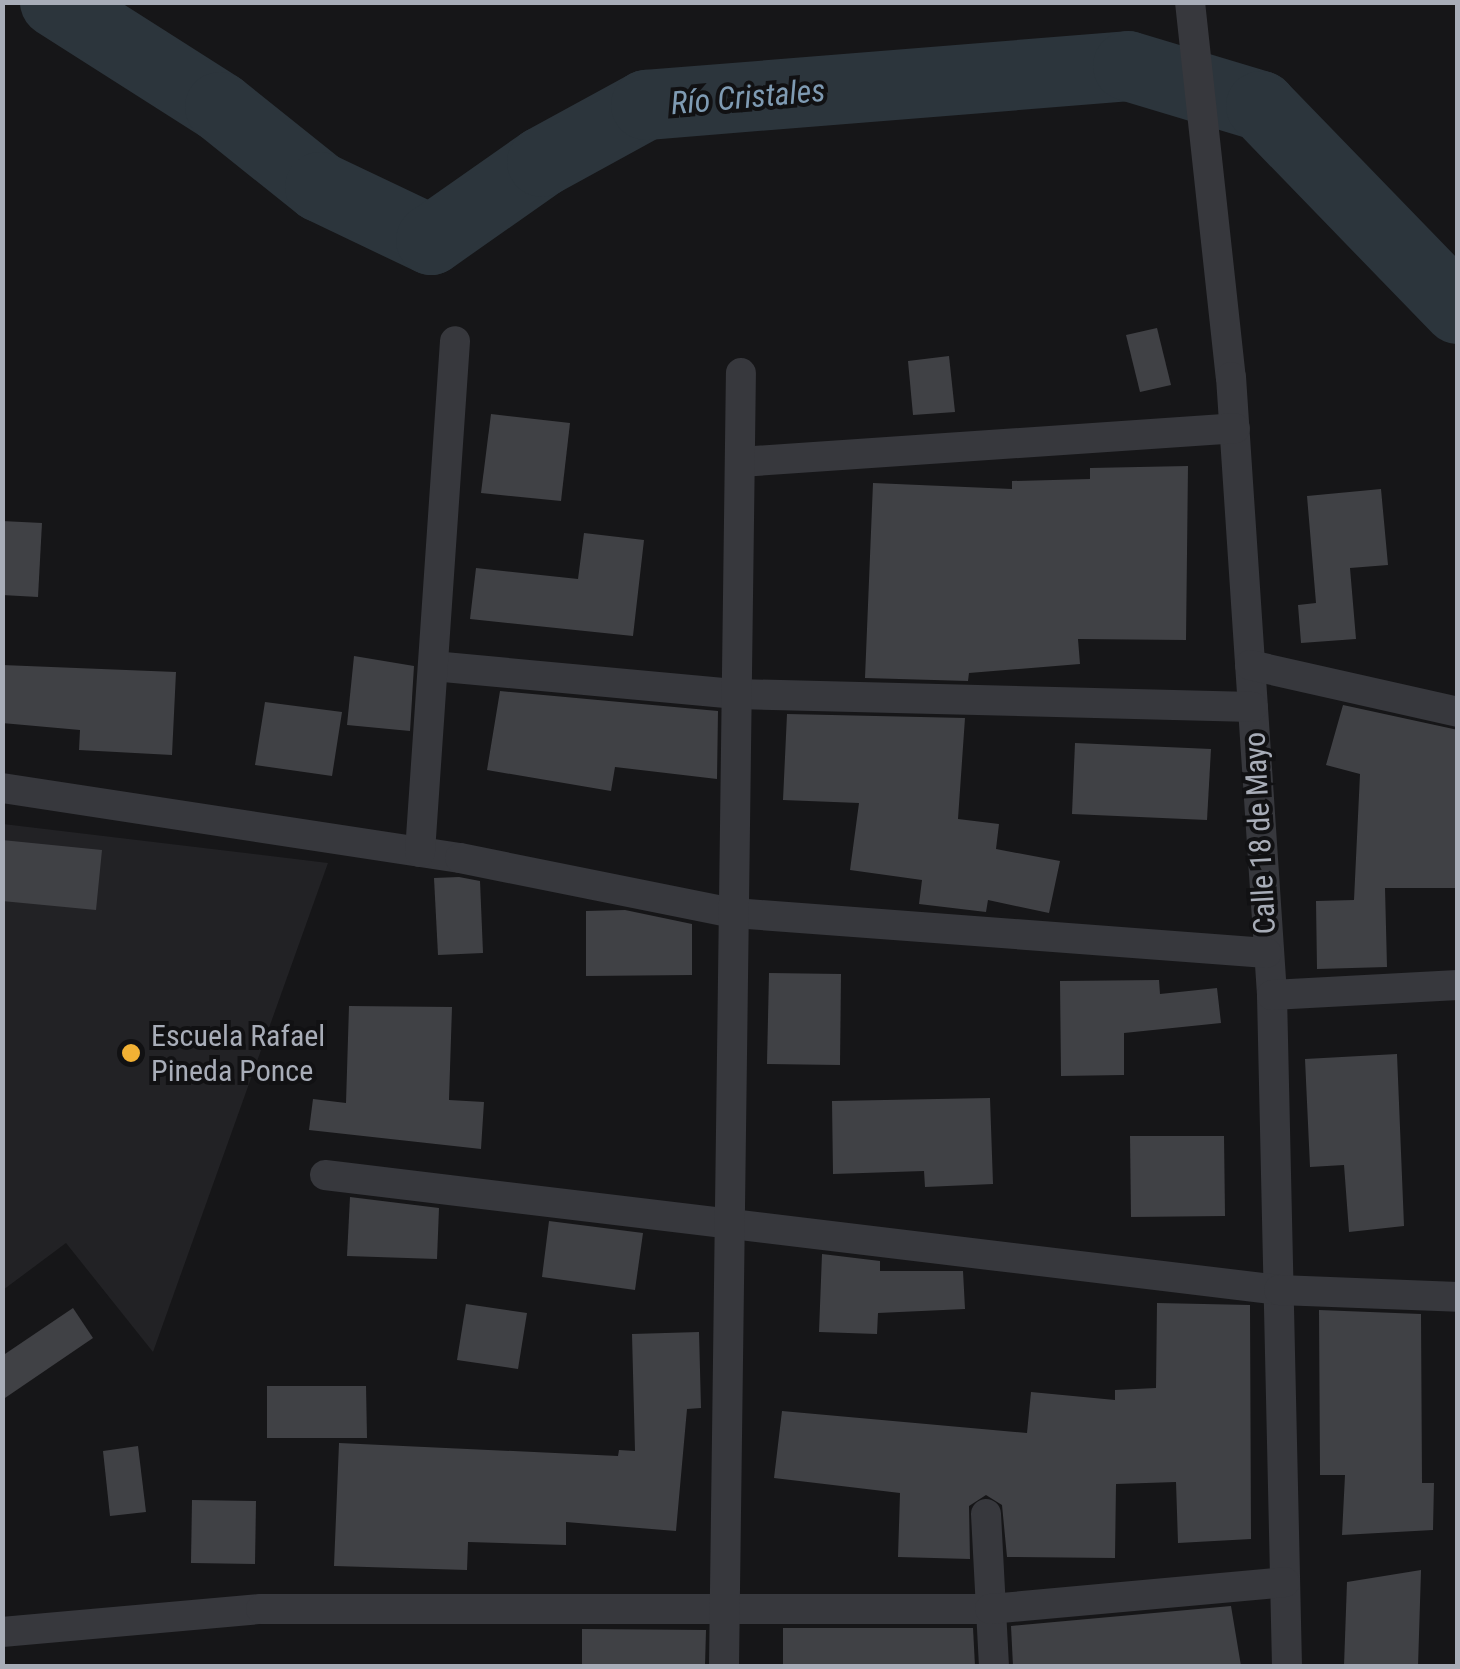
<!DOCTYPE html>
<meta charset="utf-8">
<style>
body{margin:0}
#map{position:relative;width:1460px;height:1669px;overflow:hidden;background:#161618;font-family:"Roboto Condensed",sans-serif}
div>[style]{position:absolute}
.built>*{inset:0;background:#222225}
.river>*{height:70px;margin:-35px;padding:0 35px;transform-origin:35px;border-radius:35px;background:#2c353c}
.building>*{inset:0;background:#404145}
.minor>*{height:30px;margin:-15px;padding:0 15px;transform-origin:15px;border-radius:15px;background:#37383d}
.dots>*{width:28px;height:28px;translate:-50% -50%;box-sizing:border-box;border:5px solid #111113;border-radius:50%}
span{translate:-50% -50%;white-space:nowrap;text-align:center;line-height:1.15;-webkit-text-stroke:8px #111113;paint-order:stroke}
.street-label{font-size:30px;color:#a8adb8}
.poi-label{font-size:30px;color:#a8adb8}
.left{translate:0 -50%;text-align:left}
.water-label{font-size:32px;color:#7f9bb3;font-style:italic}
.frame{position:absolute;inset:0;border:5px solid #a8adb8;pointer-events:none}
</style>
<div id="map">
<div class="built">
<i style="clip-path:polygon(3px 824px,328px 863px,153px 1352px,66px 1243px,3px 1290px)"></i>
</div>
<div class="river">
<i style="left:55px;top:2px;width:196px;rotate:32.5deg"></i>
<i style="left:220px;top:107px;width:128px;rotate:38.7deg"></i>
<i style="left:320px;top:187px;width:123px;rotate:25.5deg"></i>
<i style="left:431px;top:240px;width:136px;rotate:-35.1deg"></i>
<i style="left:542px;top:162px;width:119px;rotate:-28.7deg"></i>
<i style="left:646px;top:105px;width:484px;rotate:-4.6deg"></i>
<i style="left:1128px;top:66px;width:139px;rotate:16.7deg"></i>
<i style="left:1261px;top:106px;width:283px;rotate:45.9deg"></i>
</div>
<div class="building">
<i style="clip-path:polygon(1157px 328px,1171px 385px,1140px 392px,1126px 335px)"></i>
<i style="clip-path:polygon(949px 356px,955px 412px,913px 415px,908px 361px)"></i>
<i style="clip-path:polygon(491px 414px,570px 423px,561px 501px,481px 493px)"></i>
<i style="clip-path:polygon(1188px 466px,1186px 640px,1078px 639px,1080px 664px,969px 673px,968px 681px,865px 678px,873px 483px,1012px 489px,1012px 481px,1090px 479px,1090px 468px)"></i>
<i style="clip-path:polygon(1381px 489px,1388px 565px,1350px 568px,1356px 639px,1301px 643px,1298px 605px,1316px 603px,1307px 496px)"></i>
<i style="clip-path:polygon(2px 521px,42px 523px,38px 597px,2px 595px)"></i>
<i style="clip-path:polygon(584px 533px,644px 540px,633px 636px,470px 619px,476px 568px,578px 579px)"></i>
<i style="clip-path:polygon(354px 656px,414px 666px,410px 731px,347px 725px)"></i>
<i style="clip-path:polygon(2px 665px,176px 672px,172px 755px,79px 750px,80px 730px,2px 723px)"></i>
<i style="clip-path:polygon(500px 691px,718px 711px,717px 779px,615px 767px,611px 791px,487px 770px)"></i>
<i style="clip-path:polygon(265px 702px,342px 712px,332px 776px,255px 765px)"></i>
<i style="clip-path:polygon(1343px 705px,1458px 730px,1458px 888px,1385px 888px,1387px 967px,1317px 969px,1316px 901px,1354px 900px,1360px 774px,1326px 765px)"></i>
<i style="clip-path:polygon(787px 714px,965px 718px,958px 819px,999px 824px,996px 849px,1060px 861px,1049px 913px,988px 900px,986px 912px,919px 904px,922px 880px,850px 870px,859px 803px,783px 800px)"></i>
<i style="clip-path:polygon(1075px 743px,1211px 749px,1207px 820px,1072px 814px)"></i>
<i style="clip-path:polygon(2px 840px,102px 850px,96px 910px,2px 901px)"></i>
<i style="clip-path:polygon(459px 877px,480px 881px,483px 953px,438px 955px,434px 878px)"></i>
<i style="clip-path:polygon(625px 910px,692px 924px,692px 975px,586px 976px,586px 911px)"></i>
<i style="clip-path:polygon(769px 973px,841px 974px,840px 1065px,767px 1064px)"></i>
<i style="clip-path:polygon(1159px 980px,1160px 994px,1217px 988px,1221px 1023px,1124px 1033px,1124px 1075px,1061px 1076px,1060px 981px)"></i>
<i style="clip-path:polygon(349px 1006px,452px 1007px,449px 1100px,484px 1102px,481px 1149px,309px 1130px,313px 1099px,346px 1103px)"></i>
<i style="clip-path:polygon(1397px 1054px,1404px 1226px,1349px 1232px,1344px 1165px,1310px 1167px,1305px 1059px)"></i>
<i style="clip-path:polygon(990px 1098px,993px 1184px,925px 1187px,924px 1171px,833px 1174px,832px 1101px)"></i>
<i style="clip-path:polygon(1130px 1136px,1224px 1136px,1225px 1216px,1131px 1217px)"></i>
<i style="clip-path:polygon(350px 1197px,439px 1208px,437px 1259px,347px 1256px)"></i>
<i style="clip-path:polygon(549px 1221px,643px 1233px,635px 1290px,542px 1277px)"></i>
<i style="clip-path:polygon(822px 1254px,880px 1261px,880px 1271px,963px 1271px,965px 1309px,878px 1313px,877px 1334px,819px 1332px)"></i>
<i style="clip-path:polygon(1157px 1303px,1250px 1305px,1251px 1539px,1178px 1543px,1176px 1482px,1116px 1484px,1115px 1558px,1007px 1557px,1002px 1505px,986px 1495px,969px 1506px,970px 1559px,898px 1557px,900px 1493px,774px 1478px,782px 1411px,1027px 1433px,1031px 1392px,1115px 1400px,1115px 1390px,1156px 1388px)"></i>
<i style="clip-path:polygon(466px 1304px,527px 1313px,518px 1369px,457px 1360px)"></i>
<i style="clip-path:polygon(73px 1308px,93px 1338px,2px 1400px,2px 1356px)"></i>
<i style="clip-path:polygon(1319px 1310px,1421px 1314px,1422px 1483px,1434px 1483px,1433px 1530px,1342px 1535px,1345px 1475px,1320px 1475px)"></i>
<i style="clip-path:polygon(699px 1332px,701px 1408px,687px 1409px,676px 1531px,566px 1522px,566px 1545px,468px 1542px,467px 1570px,334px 1566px,339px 1443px,618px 1456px,619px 1450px,635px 1451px,632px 1334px)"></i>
<i style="clip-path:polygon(267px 1386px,366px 1386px,367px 1438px,267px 1438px)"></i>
<i style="clip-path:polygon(138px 1446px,146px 1512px,110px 1516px,103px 1451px)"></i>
<i style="clip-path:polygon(192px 1500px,256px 1501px,255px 1564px,191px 1563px)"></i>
<i style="clip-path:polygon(1421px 1570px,1418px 1666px,1344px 1666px,1347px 1582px)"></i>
<i style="clip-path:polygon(1231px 1606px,1241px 1666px,1013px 1666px,1011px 1626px)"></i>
<i style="clip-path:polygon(783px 1628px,973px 1628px,975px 1666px,783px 1666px)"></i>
<i style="clip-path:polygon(582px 1629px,706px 1630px,705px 1666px,582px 1666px)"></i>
</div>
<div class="minor">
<i style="left:1190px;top:2px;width:377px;rotate:83.8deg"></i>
<i style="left:1231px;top:377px;width:619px;rotate:86.2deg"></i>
<i style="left:1272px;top:995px;width:671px;rotate:88.72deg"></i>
<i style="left:740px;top:462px;width:496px;rotate:-3.9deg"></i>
<i style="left:1250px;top:665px;width:213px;rotate:12.7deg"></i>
<i style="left:433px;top:666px;width:305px;rotate:5.3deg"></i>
<i style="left:737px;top:694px;width:516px;rotate:1.44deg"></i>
<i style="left:2px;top:788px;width:463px;rotate:8.7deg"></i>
<i style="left:460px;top:858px;width:279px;rotate:11.4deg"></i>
<i style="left:734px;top:913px;width:534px;rotate:4.29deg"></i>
<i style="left:420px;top:852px;width:512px;rotate:-86.08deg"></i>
<i style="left:1272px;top:995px;width:186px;rotate:-3.1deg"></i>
<i style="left:325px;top:1175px;width:961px;rotate:6.87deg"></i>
<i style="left:1279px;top:1290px;width:179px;rotate:2.2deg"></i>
<i style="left:986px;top:1514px;width:152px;rotate:87deg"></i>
<i style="left:2px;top:1632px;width:260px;rotate:-5.1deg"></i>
<i style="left:261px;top:1609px;width:729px"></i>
<i style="left:990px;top:1609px;width:296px;rotate:-5.2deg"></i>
<i style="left:724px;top:1666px;width:1293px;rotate:-89.25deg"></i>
</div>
<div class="dots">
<i style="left:131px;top:1053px;background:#f2b134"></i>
</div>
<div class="street-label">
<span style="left:1260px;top:833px;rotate:-93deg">Calle 18 de Mayo</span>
</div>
<div class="poi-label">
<span class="left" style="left:151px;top:1053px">Escuela Rafael<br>Pineda Ponce</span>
</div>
<div class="water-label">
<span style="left:748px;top:97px;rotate:-5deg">Río Cristales</span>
</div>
<div class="frame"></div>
</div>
